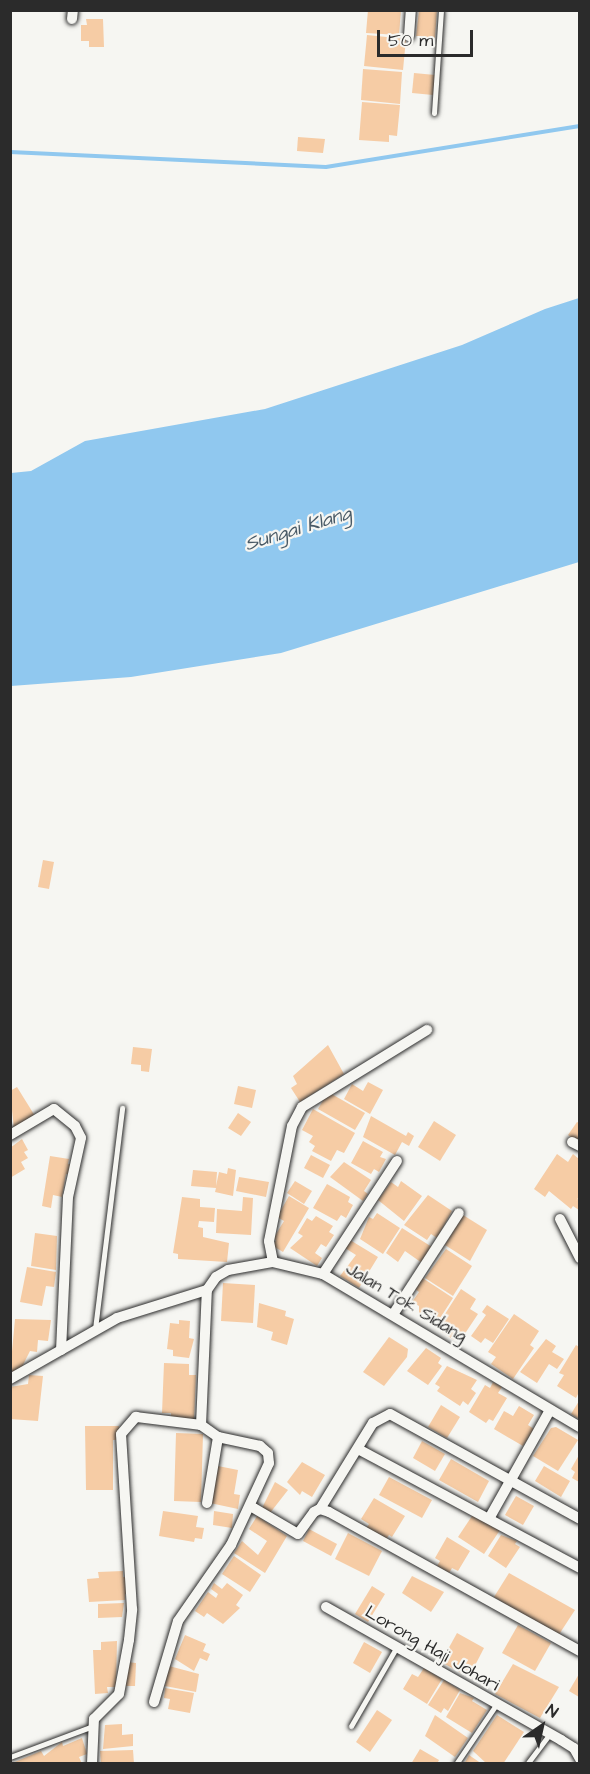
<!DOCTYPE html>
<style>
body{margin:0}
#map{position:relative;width:590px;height:1774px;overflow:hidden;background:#f6f6f2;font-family:"Architects Daughter",sans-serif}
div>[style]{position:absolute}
.water>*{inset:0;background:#90c8ef}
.stream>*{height:4px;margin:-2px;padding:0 2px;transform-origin:2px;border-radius:2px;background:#90c8ef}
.building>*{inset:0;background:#f6cca5}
.roads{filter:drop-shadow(0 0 2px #2b2b2b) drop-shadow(0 0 2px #2b2b2b)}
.service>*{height:5px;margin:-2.5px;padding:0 2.5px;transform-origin:2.5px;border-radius:2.5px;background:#f6f6f2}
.minor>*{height:10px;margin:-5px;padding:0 5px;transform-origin:5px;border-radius:5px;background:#f6f6f2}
span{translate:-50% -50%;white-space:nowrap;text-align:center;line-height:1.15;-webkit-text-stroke:4.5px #f6f6f2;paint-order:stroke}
.street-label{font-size:18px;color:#2b2b2b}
.water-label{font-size:20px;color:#495a66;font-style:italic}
.frame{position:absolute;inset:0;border:12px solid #2b2b2b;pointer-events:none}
.north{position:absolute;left:512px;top:1696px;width:60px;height:60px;-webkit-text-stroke:4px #f6f6f2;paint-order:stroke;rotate:34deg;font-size:16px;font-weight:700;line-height:24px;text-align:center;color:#2b2b2b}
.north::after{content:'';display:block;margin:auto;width:21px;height:27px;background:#2b2b2b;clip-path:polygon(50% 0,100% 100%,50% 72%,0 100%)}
.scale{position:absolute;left:377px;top:30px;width:96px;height:27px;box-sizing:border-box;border:3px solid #2b2b2b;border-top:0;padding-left:8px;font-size:18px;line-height:21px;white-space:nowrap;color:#2b2b2b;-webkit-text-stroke:4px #f6f6f2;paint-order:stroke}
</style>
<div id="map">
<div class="water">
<i style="clip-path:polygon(579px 298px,579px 562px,281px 653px,131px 677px,11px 686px,11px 473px,31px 471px,85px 441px,265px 409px,462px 345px,545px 309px)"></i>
</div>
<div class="stream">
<i style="left:10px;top:152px;width:316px;rotate:2.7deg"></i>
<i style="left:326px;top:167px;width:257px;rotate:-9.2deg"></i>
</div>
<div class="building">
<i style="clip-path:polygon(368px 10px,401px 10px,399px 35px,366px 33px)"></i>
<i style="clip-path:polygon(419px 10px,437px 10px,435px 38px,416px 36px)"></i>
<i style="clip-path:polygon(86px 19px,103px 19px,104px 47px,89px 47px,89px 41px,81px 41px,81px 25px,87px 25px)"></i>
<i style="clip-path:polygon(367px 35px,406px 39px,403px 70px,364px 66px)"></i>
<i style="clip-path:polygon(363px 69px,402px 72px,400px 104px,361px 100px)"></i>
<i style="clip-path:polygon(414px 73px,435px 75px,433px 95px,412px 93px)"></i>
<i style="clip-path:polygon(362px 102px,400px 105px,397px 136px,389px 135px,389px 142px,359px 140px)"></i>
<i style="clip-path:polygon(298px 137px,325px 139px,323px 153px,297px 151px)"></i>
<i style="clip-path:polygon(43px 860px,54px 862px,49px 889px,38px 887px)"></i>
<i style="clip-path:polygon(328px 1045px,344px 1074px,300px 1102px,291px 1088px,297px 1084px,293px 1076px)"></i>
<i style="clip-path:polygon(133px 1047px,152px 1049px,149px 1072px,141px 1071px,141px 1065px,131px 1064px)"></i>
<i style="clip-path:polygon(368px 1082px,383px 1090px,370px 1114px,344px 1099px,352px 1084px,363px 1091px)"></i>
<i style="clip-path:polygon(238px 1086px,256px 1090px,252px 1108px,234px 1104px)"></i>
<i style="clip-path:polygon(17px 1087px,35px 1116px,14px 1129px,10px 1091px)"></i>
<i style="clip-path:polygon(328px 1092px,365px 1113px,355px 1130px,318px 1109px)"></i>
<i style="clip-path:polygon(313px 1109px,355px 1133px,344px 1153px,337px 1150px,331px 1161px,312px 1151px,315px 1146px,309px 1142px,313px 1136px,302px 1130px)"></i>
<i style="clip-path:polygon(238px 1113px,251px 1122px,241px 1136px,228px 1128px)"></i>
<i style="clip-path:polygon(371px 1116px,406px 1136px,408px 1132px,414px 1136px,409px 1146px,402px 1142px,395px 1155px,363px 1137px)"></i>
<i style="clip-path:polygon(434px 1121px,456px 1135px,440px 1161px,418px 1147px)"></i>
<i style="clip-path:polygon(577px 1122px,579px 1123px,579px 1143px,568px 1135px)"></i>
<i style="clip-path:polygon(22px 1139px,28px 1150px,24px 1152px,28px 1158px,21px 1162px,25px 1169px,10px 1178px,10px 1148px)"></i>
<i style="clip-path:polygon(363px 1141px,383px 1152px,380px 1157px,386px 1159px,379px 1172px,374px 1169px,371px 1174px,351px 1163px)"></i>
<i style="clip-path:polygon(557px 1154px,568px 1162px,573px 1154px,579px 1159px,579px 1196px,576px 1201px,579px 1197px,579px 1210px,573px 1206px,571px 1209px,549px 1191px,545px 1197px,534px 1189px)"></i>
<i style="clip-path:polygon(311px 1155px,330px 1165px,323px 1178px,304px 1168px)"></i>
<i style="clip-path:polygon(50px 1156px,69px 1159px,68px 1164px,74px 1165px,72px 1175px,66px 1174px,62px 1197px,53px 1195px,51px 1208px,42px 1206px)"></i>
<i style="clip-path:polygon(344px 1162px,371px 1180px,364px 1191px,368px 1194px,363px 1201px,330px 1177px)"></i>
<i style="clip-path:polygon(228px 1168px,236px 1170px,233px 1196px,215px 1192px,216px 1188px,191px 1186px,193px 1170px,217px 1172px,216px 1186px,219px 1172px,227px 1174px)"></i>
<i style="clip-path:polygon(239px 1177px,269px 1182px,266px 1197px,236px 1191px)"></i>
<i style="clip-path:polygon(295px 1181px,312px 1191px,304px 1204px,287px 1193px)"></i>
<i style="clip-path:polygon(401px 1181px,422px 1196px,404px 1221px,378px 1200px,391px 1182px,398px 1187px)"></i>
<i style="clip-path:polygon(327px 1184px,350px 1197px,348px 1202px,353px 1205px,346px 1218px,341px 1215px,337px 1221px,313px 1208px)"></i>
<i style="clip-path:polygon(428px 1195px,452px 1211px,437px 1238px,431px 1234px,427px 1240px,404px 1225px)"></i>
<i style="clip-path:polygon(289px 1196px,309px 1208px,283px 1252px,273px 1246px,276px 1240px,273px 1239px,284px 1221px,277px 1217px)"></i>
<i style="clip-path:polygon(182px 1197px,200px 1199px,200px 1207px,215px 1208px,214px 1222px,199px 1221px,198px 1227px,203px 1228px,203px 1237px,229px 1243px,227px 1262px,178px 1259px,178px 1254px,173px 1253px)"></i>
<i style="clip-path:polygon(243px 1197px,253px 1198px,251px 1235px,216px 1233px,217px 1209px,242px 1211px)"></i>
<i style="clip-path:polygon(377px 1213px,400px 1228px,383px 1254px,360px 1239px,369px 1217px,373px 1219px)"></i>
<i style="clip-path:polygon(463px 1215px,487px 1230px,470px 1261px,445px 1245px)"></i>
<i style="clip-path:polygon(316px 1216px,333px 1226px,329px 1232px,334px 1235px,326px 1247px,321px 1244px,315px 1253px,322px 1258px,317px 1266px,290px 1248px,303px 1236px,298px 1233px,307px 1218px,312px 1221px)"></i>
<i style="clip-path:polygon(402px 1228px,432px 1247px,422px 1263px,405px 1251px,398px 1262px,386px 1253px)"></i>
<i style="clip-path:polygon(35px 1233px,57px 1236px,56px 1270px,31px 1266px)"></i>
<i style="clip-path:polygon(350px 1240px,378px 1257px,359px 1288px,340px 1276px,356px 1255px,345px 1248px)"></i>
<i style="clip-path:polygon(446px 1249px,472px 1266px,453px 1296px,425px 1278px)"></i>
<i style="clip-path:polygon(27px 1267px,56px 1272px,54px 1287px,46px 1286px,42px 1306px,20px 1302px)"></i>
<i style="clip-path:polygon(421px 1277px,453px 1298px,435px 1326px,419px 1315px,419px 1306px,412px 1302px,419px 1292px,414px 1288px)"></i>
<i style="clip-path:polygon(223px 1283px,255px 1285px,253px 1323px,221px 1321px)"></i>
<i style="clip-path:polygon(461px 1289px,476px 1299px,470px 1309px,478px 1314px,462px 1338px,458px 1335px,454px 1340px,436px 1328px)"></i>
<i style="clip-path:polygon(259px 1303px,286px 1311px,285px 1316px,294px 1319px,287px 1345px,271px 1340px,273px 1332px,257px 1327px)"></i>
<i style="clip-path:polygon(487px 1305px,509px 1319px,493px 1343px,485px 1338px,481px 1343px,471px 1336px,486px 1315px,482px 1312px)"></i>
<i style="clip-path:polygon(514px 1314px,539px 1331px,530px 1345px,534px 1348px,513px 1379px,491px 1364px,496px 1357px,488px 1352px)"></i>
<i style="clip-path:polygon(15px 1319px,51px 1320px,48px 1341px,38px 1340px,37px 1352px,30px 1351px,20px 1371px,10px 1373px)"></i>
<i style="clip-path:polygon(179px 1320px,190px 1321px,189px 1338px,194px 1339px,189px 1358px,173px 1356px,173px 1350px,167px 1349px,170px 1323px,179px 1324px)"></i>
<i style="clip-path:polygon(389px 1337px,408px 1349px,407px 1357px,384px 1386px,363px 1372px)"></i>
<i style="clip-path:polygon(546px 1339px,556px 1346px,552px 1352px,564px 1359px,557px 1369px,549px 1364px,537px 1383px,520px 1372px)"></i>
<i style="clip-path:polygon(576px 1345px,579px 1347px,579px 1392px,576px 1398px,557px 1386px,564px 1375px,559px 1373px)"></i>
<i style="clip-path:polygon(426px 1348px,441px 1358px,438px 1363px,442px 1366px,428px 1385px,407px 1371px)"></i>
<i style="clip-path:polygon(164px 1363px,189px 1364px,189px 1375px,196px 1375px,194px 1421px,171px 1420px,171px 1413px,162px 1413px)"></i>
<i style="clip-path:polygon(447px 1366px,477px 1380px,471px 1389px,476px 1393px,468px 1405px,463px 1401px,460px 1406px,437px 1391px,440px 1387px,435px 1384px)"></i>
<i style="clip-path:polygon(29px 1375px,43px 1376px,38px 1421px,10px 1419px,10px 1387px,28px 1384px)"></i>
<i style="clip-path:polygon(493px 1382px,502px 1387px,498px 1393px,507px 1398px,493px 1421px,489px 1419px,486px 1423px,469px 1412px,485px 1385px,490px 1388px)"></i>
<i style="clip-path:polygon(579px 1401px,579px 1419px,571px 1414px)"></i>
<i style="clip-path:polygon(441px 1405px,460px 1417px,447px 1438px,428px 1427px)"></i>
<i style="clip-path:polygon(519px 1406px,534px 1415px,528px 1425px,534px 1429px,523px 1446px,494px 1429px,504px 1411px,513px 1416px)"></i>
<i style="clip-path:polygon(85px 1426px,119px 1426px,119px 1440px,113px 1440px,113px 1490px,86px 1490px)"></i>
<i style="clip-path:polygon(556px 1427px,578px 1440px,558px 1471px,533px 1456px,551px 1428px)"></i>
<i style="clip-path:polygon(176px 1433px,203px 1434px,201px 1502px,174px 1501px)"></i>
<i style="clip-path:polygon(422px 1441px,445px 1454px,435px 1471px,413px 1458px)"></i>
<i style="clip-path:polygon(579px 1455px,579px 1482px,572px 1478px,575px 1472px,571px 1469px)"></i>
<i style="clip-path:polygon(451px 1459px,489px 1481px,478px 1502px,439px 1480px)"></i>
<i style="clip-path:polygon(302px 1462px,325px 1475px,312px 1497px,302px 1491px,300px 1495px,287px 1482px)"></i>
<i style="clip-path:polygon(218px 1466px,238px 1470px,234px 1494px,240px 1495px,238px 1509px,210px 1503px)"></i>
<i style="clip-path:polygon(544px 1466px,570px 1481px,561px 1497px,535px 1481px)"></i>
<i style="clip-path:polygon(389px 1477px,432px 1500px,422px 1518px,379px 1495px)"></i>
<i style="clip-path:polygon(275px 1482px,288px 1490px,270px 1513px,262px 1508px)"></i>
<i style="clip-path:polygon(516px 1496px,534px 1506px,523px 1525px,505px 1515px)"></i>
<i style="clip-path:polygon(374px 1498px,405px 1516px,392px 1537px,389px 1535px,385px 1541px,365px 1530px,369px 1524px,361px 1519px)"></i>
<i style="clip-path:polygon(163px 1511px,198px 1516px,196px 1527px,204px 1528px,202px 1539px,195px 1538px,194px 1542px,159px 1536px)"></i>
<i style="clip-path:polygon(214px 1511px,233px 1514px,232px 1528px,213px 1525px)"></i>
<i style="clip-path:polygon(474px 1513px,500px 1530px,484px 1554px,458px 1537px)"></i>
<i style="clip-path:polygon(257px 1516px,287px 1536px,265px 1573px,234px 1553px,242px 1541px,258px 1555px,267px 1541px,249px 1529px)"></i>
<i style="clip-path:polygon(309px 1529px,337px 1544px,331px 1556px,303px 1541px)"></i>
<i style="clip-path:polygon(348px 1533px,382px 1551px,369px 1576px,335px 1559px)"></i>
<i style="clip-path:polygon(501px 1535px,517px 1541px,515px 1544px,520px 1547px,506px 1568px,488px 1556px)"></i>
<i style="clip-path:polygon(447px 1537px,470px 1551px,458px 1571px,452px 1568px,449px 1573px,437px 1566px,440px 1561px,435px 1558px)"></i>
<i style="clip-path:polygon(234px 1556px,261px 1575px,250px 1592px,222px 1574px)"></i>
<i style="clip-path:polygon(123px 1571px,123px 1577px,128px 1577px,129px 1594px,125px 1594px,125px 1600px,89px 1602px,87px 1579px,99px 1578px,98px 1572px)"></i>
<i style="clip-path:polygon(509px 1573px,575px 1610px,558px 1636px,494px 1597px)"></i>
<i style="clip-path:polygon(412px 1576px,444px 1592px,431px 1612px,402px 1593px)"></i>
<i style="clip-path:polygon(214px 1583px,222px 1589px,227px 1583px,243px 1595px,236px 1605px,240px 1608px,223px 1624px,207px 1613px,204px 1617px,195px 1611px,208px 1592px,216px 1598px,218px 1594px,211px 1589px)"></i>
<i style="clip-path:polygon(372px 1586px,385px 1594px,368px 1622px,355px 1614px)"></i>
<i style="clip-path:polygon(124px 1603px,122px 1617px,98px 1618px,98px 1604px)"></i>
<i style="clip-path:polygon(518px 1625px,551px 1643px,535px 1671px,502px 1653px)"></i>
<i style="clip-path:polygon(457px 1633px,484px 1648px,469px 1677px,441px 1662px)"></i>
<i style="clip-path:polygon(185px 1635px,206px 1644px,203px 1651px,210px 1654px,207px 1661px,200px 1658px,194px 1671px,175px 1659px)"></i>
<i style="clip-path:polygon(117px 1641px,116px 1687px,107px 1687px,108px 1693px,95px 1694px,93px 1650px,101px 1650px,101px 1642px)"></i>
<i style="clip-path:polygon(364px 1642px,382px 1652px,370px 1673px,353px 1663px)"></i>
<i style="clip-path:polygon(127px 1662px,136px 1663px,135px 1686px,126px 1686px)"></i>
<i style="clip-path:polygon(513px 1664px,559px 1687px,540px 1718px,495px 1694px)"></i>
<i style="clip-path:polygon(169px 1666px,199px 1674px,196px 1692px,165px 1686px)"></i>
<i style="clip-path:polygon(424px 1668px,442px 1679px,427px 1704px,403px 1689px,412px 1674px,418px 1677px)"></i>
<i style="clip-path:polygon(579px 1674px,579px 1697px,569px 1691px)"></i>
<i style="clip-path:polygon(444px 1680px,460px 1690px,448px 1711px,444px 1708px,441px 1713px,428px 1705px)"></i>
<i style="clip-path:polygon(165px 1688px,194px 1693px,190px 1713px,168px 1709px,170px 1699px,164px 1698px)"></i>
<i style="clip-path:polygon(460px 1693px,474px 1698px,472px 1701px,487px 1710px,472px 1733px,446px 1717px)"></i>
<i style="clip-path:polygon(377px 1710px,392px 1720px,370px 1752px,356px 1742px)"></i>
<i style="clip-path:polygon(435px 1715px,468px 1738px,455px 1757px,425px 1736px)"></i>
<i style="clip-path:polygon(497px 1715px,524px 1732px,503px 1764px,487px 1764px,473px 1751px)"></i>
<i style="clip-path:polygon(122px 1724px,122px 1735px,133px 1734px,133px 1746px,103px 1749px,105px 1725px)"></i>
<i style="clip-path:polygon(82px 1738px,87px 1754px,79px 1757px,82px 1764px,10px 1764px,41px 1751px,44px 1756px,62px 1742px,63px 1746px)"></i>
<i style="clip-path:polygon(420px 1749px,439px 1760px,437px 1764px,411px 1764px)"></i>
<i style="clip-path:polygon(133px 1750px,134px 1764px,101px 1764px,100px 1751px)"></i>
<i style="clip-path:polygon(469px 1755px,482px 1764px,464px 1764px)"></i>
</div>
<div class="roads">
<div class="service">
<i style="left:434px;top:113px;width:103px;rotate:-86.1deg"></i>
<i style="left:95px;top:1329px;width:223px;rotate:-83deg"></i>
<i style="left:351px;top:1726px;width:90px;rotate:-60deg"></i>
<i style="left:10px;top:1757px;width:89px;rotate:-20.5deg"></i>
<i style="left:456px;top:1764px;width:71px;rotate:-55.9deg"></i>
<i style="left:527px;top:1764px;width:38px;rotate:-53deg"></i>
</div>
<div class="minor">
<i style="left:72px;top:19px;width:9px;rotate:-84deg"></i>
<i style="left:409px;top:36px;width:26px;rotate:-86deg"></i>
<i style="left:10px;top:1135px;width:51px;rotate:-30.6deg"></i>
<i style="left:54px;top:1109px;width:27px;rotate:39deg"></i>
<i style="left:75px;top:1126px;width:13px;rotate:63deg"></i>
<i style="left:81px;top:1138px;width:60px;rotate:102.4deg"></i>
<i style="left:68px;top:1197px;width:153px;rotate:92.6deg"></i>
<i style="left:61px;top:1350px;width:59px;rotate:150.4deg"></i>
<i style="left:572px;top:1142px;width:9px;rotate:27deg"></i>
<i style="left:560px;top:1219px;width:44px;rotate:62.9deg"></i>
<i style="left:273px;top:1262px;width:21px;rotate:-101deg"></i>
<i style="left:269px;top:1241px;width:117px;rotate:-78.7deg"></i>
<i style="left:292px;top:1126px;width:21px;rotate:-62deg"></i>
<i style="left:302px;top:1107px;width:147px;rotate:-31.6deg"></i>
<i style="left:323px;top:1274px;width:135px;rotate:-56.8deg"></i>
<i style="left:394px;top:1313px;width:119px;rotate:-57deg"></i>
<i style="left:61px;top:1350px;width:64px;rotate:-29.7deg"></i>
<i style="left:117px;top:1318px;width:94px;rotate:-17.3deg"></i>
<i style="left:358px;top:1449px;width:252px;rotate:28.2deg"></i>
<i style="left:207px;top:1503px;width:67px;rotate:-80.5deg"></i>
<i style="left:252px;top:1507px;width:53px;rotate:30.4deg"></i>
<i style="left:298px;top:1534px;width:27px;rotate:-54deg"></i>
<i style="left:314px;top:1512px;width:7px;rotate:-27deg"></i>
<i style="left:320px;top:1509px;width:9px;rotate:18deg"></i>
<i style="left:329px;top:1512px;width:287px;rotate:29deg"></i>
<i style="left:320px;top:1509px;width:101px;rotate:-58.4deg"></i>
<i style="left:373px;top:1423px;width:19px;rotate:-28deg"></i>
<i style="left:390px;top:1414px;width:217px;rotate:28.9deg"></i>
<i style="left:490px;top:1517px;width:123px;rotate:-60.7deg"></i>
<i style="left:326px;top:1607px;width:270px;rotate:29.5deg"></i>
<i style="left:561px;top:1740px;width:15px;rotate:32deg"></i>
<i style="left:574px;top:1748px;width:13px;rotate:61deg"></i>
<i style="left:154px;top:1702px;width:84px;rotate:-73.5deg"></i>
<i style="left:178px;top:1621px;width:93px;rotate:-55.1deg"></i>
<i style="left:231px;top:1545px;width:90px;rotate:-65.1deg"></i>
<i style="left:269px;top:1463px;width:10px;rotate:-96deg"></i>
<i style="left:268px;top:1453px;width:11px;rotate:-139deg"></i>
<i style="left:260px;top:1446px;width:43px;rotate:-167.9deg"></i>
<i style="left:218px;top:1437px;width:21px;rotate:-145deg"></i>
<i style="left:201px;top:1425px;width:135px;rotate:-87.5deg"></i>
<i style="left:207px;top:1290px;width:16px;rotate:-55deg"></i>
<i style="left:216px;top:1277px;width:14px;rotate:-30deg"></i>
<i style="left:228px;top:1270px;width:46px;rotate:-10.1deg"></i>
<i style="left:273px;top:1262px;width:51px;rotate:13.5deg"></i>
<i style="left:323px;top:1274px;width:299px;rotate:30.8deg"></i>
<i style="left:92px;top:1764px;width:45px;rotate:-87.5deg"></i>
<i style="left:94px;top:1719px;width:35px;rotate:-45deg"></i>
<i style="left:119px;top:1694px;width:55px;rotate:-79.5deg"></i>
<i style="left:129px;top:1640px;width:31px;rotate:-84deg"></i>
<i style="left:132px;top:1609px;width:175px;rotate:-93.6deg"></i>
<i style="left:121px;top:1434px;width:23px;rotate:-49deg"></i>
<i style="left:136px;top:1417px;width:65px;rotate:7deg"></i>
</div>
</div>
<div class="street-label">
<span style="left:406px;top:1303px;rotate:31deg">Jalan Tok Sidang</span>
<span style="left:432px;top:1649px;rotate:30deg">Lorong Haji Johari</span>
</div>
<div class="water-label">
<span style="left:298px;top:529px;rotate:-17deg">Sungai Klang</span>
</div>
<div class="frame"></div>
<div class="north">N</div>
<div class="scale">50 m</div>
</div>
